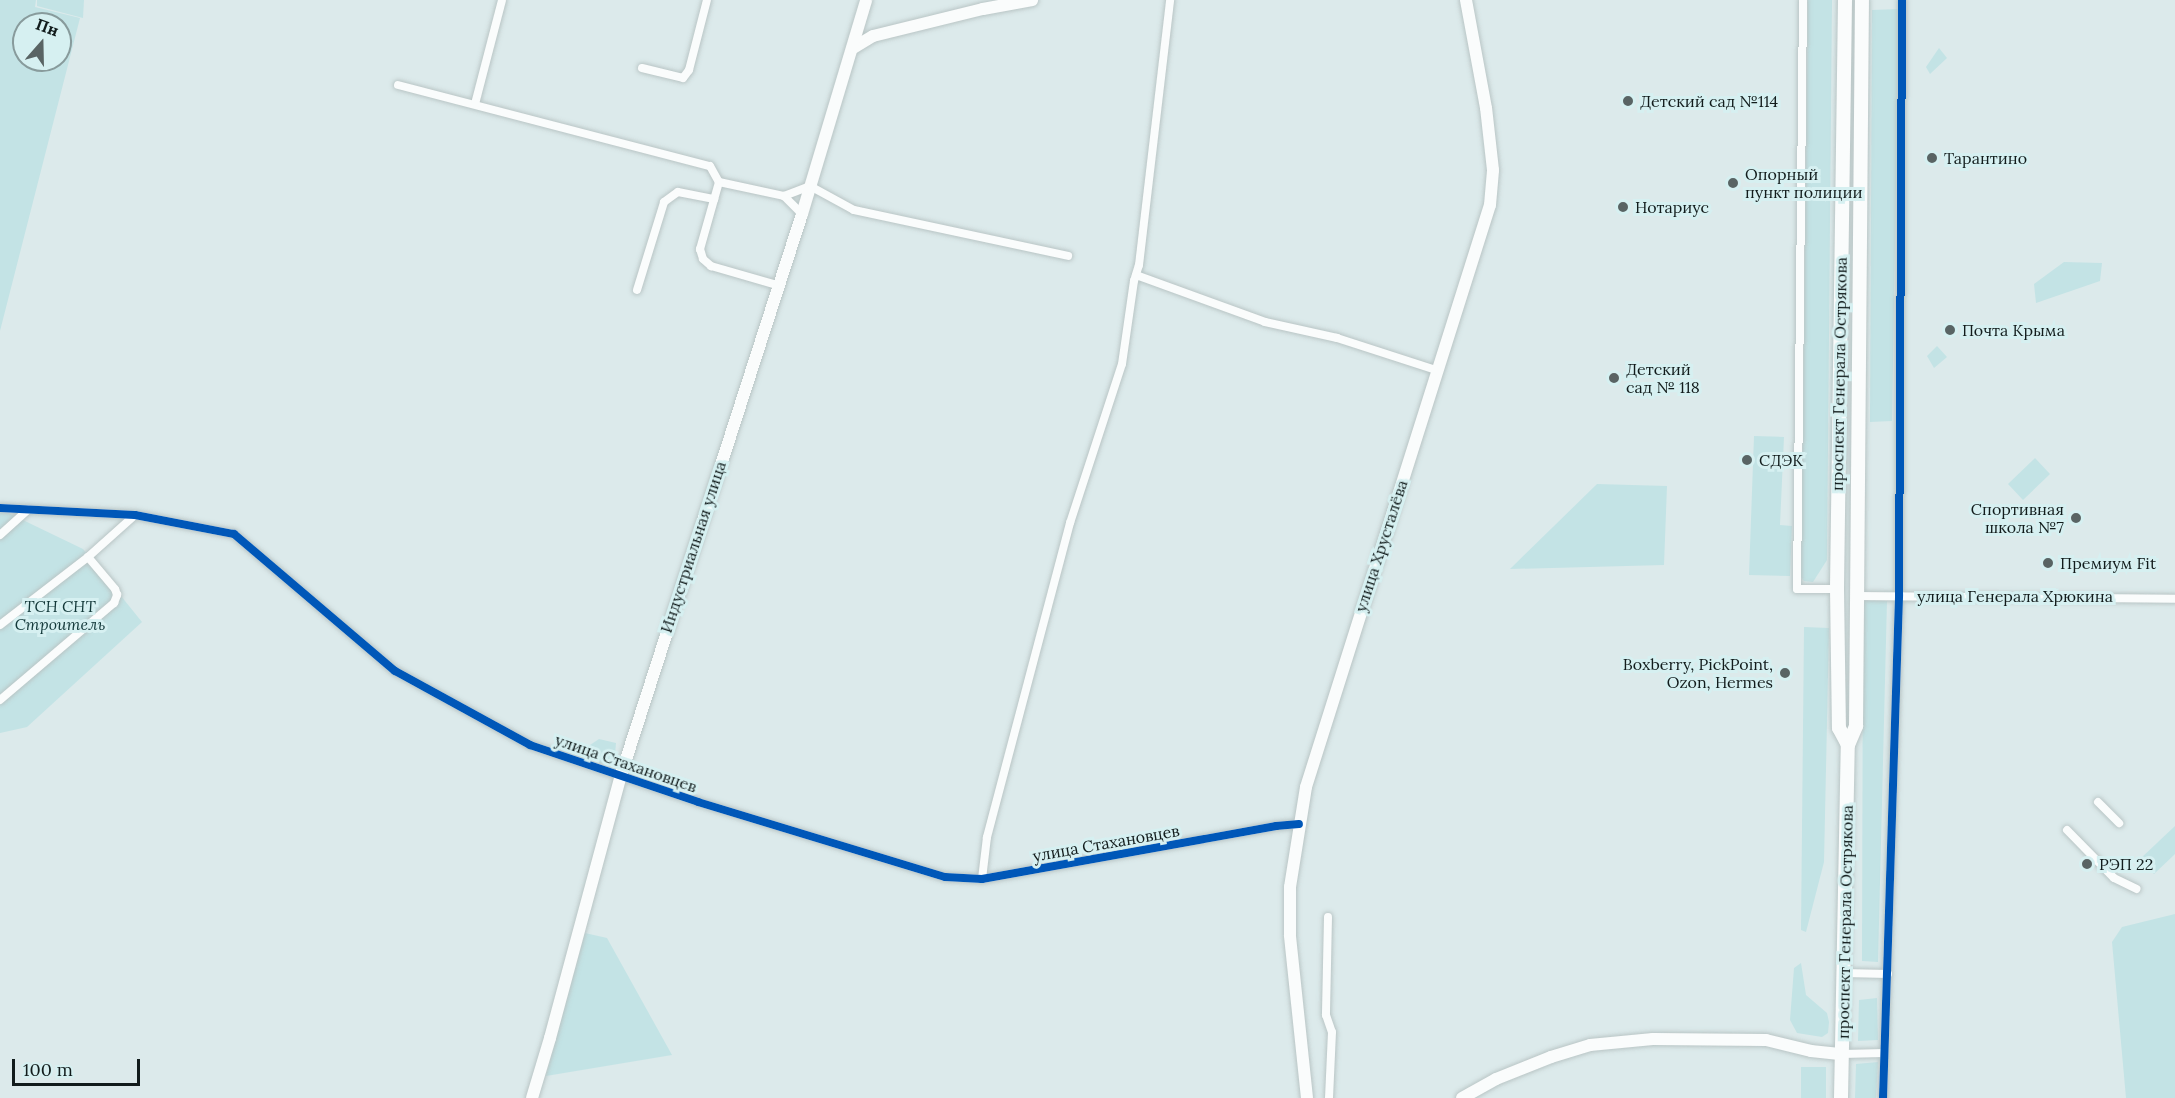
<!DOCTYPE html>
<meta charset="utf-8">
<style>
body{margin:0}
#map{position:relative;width:2175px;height:1098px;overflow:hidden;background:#dceaeb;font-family:Lora,serif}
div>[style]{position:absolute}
.green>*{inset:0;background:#c3e3e5}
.roads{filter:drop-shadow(0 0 2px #b9c5c5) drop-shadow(0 0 2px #b9c5c5)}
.street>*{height:8px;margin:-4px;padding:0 4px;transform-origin:4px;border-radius:4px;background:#fafcfc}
.secondary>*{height:12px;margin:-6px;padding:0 6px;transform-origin:6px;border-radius:6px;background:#fafcfc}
.primary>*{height:14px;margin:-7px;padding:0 7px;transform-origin:7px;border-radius:7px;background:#fafcfc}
.cycleway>*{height:8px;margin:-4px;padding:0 4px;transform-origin:4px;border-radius:4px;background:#0057b8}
.dots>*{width:16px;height:16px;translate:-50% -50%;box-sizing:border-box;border:3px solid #d6f0f1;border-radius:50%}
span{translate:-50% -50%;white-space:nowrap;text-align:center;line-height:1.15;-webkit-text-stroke:6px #d6f0f1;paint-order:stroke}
.poi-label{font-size:16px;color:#121c1c}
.left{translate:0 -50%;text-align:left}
.right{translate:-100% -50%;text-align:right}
.street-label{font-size:16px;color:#121c1c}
.park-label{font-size:16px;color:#123738;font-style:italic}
.north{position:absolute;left:12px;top:12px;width:60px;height:60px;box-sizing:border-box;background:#d6f0f1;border:2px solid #889b9c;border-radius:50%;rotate:20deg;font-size:16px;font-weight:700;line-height:24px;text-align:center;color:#121c1c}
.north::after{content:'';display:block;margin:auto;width:21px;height:27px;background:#596464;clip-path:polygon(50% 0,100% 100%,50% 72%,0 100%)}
.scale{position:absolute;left:12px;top:1059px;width:128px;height:27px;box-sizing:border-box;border:3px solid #121c1c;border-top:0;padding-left:8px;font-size:18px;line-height:21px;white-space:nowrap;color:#121c1c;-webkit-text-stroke:4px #d6f0f1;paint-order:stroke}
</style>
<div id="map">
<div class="green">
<i style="clip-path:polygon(evenodd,0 0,36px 0,35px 7px,80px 18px,0 331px,0 0,24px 24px,60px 24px,60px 60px,24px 60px,24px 24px)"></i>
<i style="clip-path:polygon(37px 0,84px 0,83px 18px,37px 6px)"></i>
<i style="clip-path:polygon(1808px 0,1832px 0,1827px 560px,1813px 582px,1804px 581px,1801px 577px)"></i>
<i style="clip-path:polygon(1899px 9px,1892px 421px,1870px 422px,1872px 10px)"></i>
<i style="clip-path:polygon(1939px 48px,1947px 58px,1930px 74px,1926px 67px)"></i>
<i style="clip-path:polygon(2064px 262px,2102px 263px,2100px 281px,2036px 303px,2034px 284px)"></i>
<i style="clip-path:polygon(1937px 346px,1947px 357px,1934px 368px,1927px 356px)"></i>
<i style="clip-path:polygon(1754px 436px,1784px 437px,1780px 525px,1792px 526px,1790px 576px,1749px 575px)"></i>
<i style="clip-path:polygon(2035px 458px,2050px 474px,2023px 500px,2008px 484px)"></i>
<i style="clip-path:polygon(1597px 484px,1667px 486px,1664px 565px,1510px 569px)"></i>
<i style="clip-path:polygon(0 509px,83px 549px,142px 622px,27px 727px,0 733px)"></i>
<i style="clip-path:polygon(1863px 600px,1887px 601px,1878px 962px,1862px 961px)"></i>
<i style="clip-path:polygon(1804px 627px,1829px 628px,1824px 862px,1806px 932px,1801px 930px)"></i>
<i style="clip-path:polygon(599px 739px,616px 743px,615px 755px,605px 763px,598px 763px,586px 755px,587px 747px)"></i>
<i style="clip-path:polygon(2175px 826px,2175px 854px,2154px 874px,2140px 859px)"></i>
<i style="clip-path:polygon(2175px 914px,2175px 1098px,2126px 1098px,2112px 942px,2122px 927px)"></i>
<i style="clip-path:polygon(585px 933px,607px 938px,672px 1055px,546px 1076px)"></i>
<i style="clip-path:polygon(1801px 963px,1806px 995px,1827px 1013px,1829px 1022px,1828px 1033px,1822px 1037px,1797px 1033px,1790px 1020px,1794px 968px)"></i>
<i style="clip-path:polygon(1877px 998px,1878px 1040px,1858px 1041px,1859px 1000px)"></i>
<i style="clip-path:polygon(1878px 1062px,1876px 1098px,1855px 1098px,1856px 1064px)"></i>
<i style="clip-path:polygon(1801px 1067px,1826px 1067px,1826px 1098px,1801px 1098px)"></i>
</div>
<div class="roads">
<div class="street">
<i style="left:1803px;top:0;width:589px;rotate:90.58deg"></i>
<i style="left:1797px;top:589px;width:40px"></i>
<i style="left:642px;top:68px;width:42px;rotate:13.7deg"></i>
<i style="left:683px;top:78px;width:10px;rotate:-53deg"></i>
<i style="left:689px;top:70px;width:72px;rotate:-75.6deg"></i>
<i style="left:398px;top:85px;width:322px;rotate:14.6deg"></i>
<i style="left:710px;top:166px;width:18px;rotate:61deg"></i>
<i style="left:719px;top:182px;width:70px;rotate:105.8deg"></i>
<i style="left:700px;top:249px;width:10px;rotate:73deg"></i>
<i style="left:703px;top:259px;width:11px;rotate:41deg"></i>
<i style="left:711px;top:266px;width:69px;rotate:16.1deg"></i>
<i style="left:475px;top:104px;width:107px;rotate:-75.4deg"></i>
<i style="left:719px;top:182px;width:66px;rotate:12.2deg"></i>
<i style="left:784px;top:196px;width:28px;rotate:-21deg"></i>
<i style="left:810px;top:186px;width:50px;rotate:28.6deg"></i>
<i style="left:854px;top:210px;width:219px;rotate:12.1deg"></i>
<i style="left:784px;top:196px;width:25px;rotate:45deg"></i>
<i style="left:1136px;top:275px;width:137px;rotate:20deg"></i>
<i style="left:1265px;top:322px;width:74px;rotate:12.5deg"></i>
<i style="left:1337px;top:338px;width:104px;rotate:17.9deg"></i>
<i style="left:637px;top:290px;width:92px;rotate:-72.9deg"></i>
<i style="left:664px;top:202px;width:17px;rotate:-36deg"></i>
<i style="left:678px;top:192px;width:37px;rotate:11deg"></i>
<i style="left:0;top:508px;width:135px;rotate:3deg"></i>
<i style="left:135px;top:515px;width:101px;rotate:10.9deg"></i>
<i style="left:234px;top:534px;width:211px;rotate:40.4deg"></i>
<i style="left:395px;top:671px;width:154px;rotate:28.7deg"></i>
<i style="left:530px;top:745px;width:177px;rotate:18.7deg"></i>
<i style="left:698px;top:802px;width:258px;rotate:16.9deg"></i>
<i style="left:945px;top:877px;width:37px;rotate:3deg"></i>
<i style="left:982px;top:879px;width:299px;rotate:-10.2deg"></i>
<i style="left:1276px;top:826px;width:23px;rotate:-5deg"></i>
<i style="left:0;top:535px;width:38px;rotate:-42deg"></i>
<i style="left:1856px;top:596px;width:319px;rotate:0.5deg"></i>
<i style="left:0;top:625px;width:111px;rotate:-37.7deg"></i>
<i style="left:88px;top:557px;width:63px;rotate:-41.8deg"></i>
<i style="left:0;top:700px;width:150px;rotate:-40.4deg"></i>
<i style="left:114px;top:603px;width:9px;rotate:-69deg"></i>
<i style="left:117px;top:595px;width:6px;rotate:-108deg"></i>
<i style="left:115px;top:589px;width:42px;rotate:-130.2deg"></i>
<i style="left:2098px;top:802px;width:30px;rotate:45deg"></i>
<i style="left:2067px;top:830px;width:67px;rotate:45.6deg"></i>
<i style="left:2114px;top:878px;width:25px;rotate:26deg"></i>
<i style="left:982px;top:879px;width:42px;rotate:-83.2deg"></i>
<i style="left:987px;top:837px;width:325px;rotate:-75.2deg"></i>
<i style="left:1070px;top:523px;width:167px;rotate:-71.9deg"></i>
<i style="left:1122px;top:364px;width:84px;rotate:-81.8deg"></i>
<i style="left:1134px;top:281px;width:17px;rotate:-73deg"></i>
<i style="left:1139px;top:265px;width:267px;rotate:-83.3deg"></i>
<i style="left:1328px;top:917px;width:98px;rotate:91.2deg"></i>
<i style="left:1326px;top:1015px;width:18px;rotate:71deg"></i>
<i style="left:1332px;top:1032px;width:66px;rotate:92.6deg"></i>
<i style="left:1844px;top:973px;width:44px;rotate:1.3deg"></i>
<i style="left:1842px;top:1054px;width:42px;rotate:-1.4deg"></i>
<i style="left:1883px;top:1098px;width:502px;rotate:-88.17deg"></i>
<i style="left:1899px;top:596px;width:596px;rotate:-89.71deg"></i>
</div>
<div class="secondary">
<i style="left:853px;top:48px;width:23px;rotate:-31deg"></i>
<i style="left:873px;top:36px;width:113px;rotate:-13.8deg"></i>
<i style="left:983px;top:9px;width:50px;rotate:-10.4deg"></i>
<i style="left:532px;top:1098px;width:63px;rotate:-73.3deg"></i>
<i style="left:550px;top:1038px;width:272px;rotate:-74.9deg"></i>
<i style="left:621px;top:775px;width:589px;rotate:-72.12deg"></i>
<i style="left:802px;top:214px;width:223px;rotate:-73.3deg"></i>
<i style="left:1307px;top:1098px;width:164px;rotate:-96deg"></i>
<i style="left:1290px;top:935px;width:48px;rotate:-90deg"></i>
<i style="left:1290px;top:887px;width:101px;rotate:-80.9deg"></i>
<i style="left:1306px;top:787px;width:610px;rotate:-72.46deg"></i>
<i style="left:1490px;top:205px;width:35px;rotate:-85deg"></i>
<i style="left:1493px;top:170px;width:62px;rotate:-96.4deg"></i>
<i style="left:1486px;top:108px;width:110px;rotate:-100.5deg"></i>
<i style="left:1462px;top:1098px;width:39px;rotate:-29deg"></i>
<i style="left:1496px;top:1079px;width:59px;rotate:-21.8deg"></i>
<i style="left:1551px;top:1057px;width:41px;rotate:-17.1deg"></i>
<i style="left:1590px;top:1045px;width:63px;rotate:-5.4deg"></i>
<i style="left:1653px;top:1039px;width:113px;rotate:0.5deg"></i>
<i style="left:1766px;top:1040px;width:46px;rotate:13.7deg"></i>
<i style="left:1811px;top:1051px;width:31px;rotate:6deg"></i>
</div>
<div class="primary">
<i style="left:1845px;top:0;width:589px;rotate:90.78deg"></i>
<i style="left:1837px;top:589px;width:139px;rotate:89.2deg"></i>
<i style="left:1839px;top:728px;width:19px;rotate:62deg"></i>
<i style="left:1841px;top:1098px;width:353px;rotate:-88.9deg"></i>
<i style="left:1848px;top:745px;width:21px;rotate:-67deg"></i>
<i style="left:1856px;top:726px;width:726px;rotate:-89.53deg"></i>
</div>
</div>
<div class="cycleway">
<i style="left:0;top:508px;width:135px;rotate:3deg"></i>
<i style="left:135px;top:515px;width:101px;rotate:10.9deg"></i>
<i style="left:234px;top:534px;width:211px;rotate:40.4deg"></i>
<i style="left:395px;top:671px;width:154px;rotate:28.7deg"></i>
<i style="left:530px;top:745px;width:177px;rotate:18.7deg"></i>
<i style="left:698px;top:802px;width:258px;rotate:16.9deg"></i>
<i style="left:945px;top:877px;width:37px;rotate:3deg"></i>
<i style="left:982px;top:879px;width:299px;rotate:-10.2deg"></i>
<i style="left:1276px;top:826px;width:23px;rotate:-5deg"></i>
<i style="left:1883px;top:1098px;width:502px;rotate:-88.17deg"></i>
<i style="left:1899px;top:596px;width:596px;rotate:-89.71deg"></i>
</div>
<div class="dots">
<i style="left:1628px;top:101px;background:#596464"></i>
<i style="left:1932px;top:158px;background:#596464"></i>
<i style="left:1733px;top:183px;background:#596464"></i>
<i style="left:1623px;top:207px;background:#596464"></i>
<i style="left:1950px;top:330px;background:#596464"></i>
<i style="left:1614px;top:378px;background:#596464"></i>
<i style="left:1747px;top:460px;background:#596464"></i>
<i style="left:2076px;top:518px;background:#596464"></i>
<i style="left:2048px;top:563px;background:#596464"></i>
<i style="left:1785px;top:673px;background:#596464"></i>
<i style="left:2087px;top:864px;background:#596464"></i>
</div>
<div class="poi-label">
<span class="left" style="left:1640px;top:101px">Детский сад №114</span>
<span class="left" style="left:1944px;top:158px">Тарантино</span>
<span class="left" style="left:1745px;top:183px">Опорный<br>пункт полиции</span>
<span class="left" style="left:1635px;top:207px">Нотариус</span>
<span class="left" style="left:1962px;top:330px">Почта Крыма</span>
<span class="left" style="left:1626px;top:378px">Детский<br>сад № 118</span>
<span class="left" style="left:1759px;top:460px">СДЭК</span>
<span class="right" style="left:2064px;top:518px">Спортивная<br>школа №7</span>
<span class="left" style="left:2060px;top:563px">Премиум Fit</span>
<span class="right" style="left:1773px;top:673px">Boxberry, PickPoint,<br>Ozon, Hermes</span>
<span class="left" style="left:2099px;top:864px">РЭП 22</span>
</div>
<div class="street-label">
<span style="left:1839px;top:374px;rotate:-89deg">проспект Генерала Острякова</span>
<span style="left:1381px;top:546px;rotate:-72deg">улица Хрусталёва</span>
<span style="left:693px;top:547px;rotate:-72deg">Индустриальная улица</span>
<span style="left:2015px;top:596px">улица Генерала Хрюкина</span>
<span style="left:626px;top:763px;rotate:19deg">улица Стахановцев</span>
<span style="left:1106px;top:843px;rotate:-10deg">улица Стахановцев</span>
<span style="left:1845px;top:922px;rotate:-89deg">проспект Генерала Острякова</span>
</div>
<div class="park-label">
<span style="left:60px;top:615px">ТСН СНТ<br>Строитель</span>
</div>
<div class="north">Пн</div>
<div class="scale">100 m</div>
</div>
